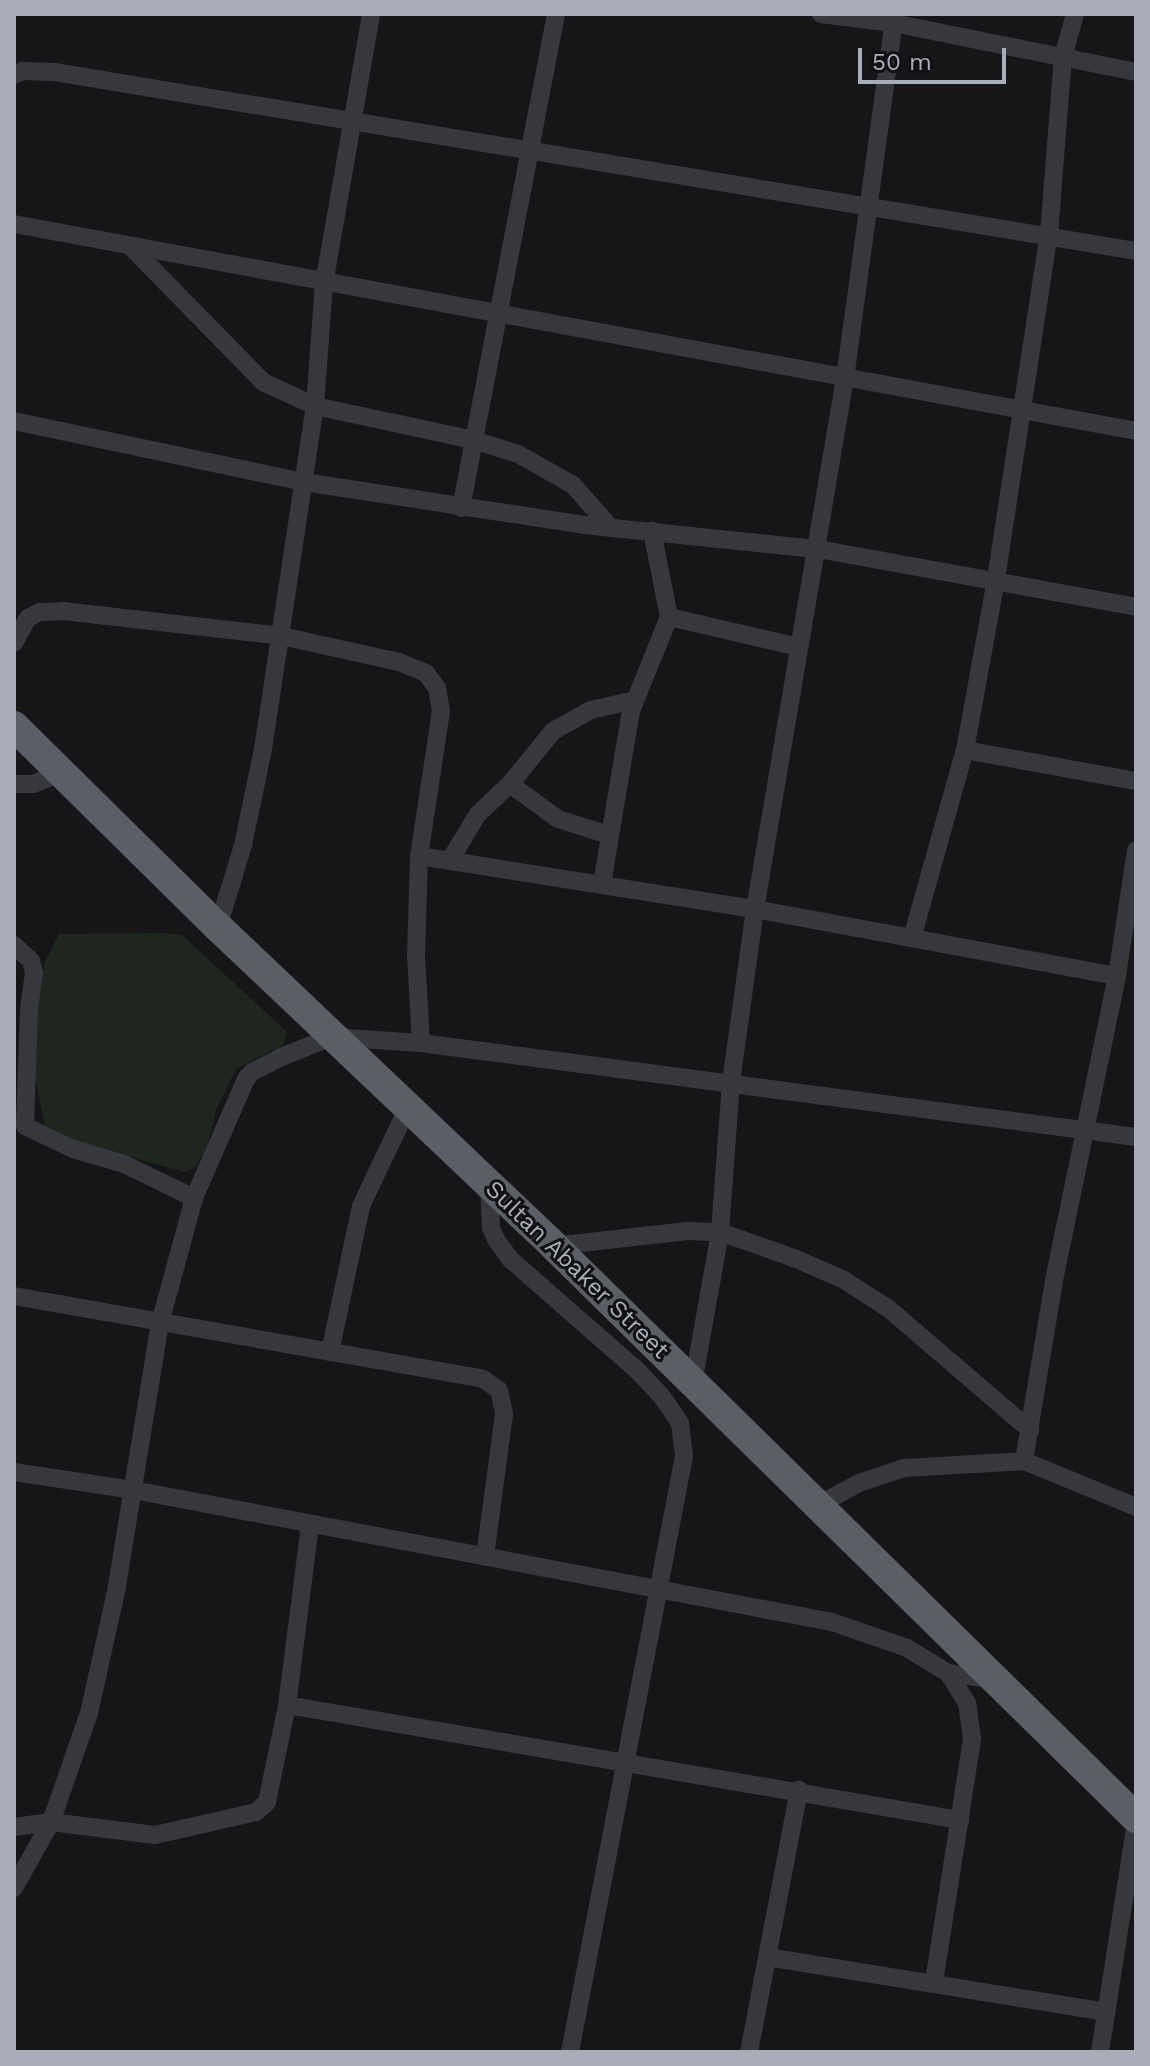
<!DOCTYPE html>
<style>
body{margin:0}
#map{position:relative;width:1150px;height:2066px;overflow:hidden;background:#161618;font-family:"Work Sans",sans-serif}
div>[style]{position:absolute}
.green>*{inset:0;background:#1e261f}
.minor>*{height:18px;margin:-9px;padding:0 9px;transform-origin:9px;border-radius:9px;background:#37383d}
.trunk>*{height:30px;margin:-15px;padding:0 15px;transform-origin:15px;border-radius:15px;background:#5b5e65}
span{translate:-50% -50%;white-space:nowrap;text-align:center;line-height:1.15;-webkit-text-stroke:6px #111113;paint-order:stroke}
.street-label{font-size:24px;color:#a8adb8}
.frame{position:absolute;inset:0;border:16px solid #a8adb8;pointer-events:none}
.scale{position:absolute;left:858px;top:48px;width:148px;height:36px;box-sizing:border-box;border:4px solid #a8adb8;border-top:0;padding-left:10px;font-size:24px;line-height:28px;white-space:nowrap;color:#a8adb8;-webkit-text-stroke:6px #111113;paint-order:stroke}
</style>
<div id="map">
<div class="green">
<i style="clip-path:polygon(162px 933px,182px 935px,287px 1032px,283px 1045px,236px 1069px,216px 1110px,207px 1147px,196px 1166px,185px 1172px,83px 1144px,45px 1125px,32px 1063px,41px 982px,45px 962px,59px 934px)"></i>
</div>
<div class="minor">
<i style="left:821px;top:14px;width:73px;rotate:7.1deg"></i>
<i style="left:893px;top:23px;width:248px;rotate:11.4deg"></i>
<i style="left:14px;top:75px;width:10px;rotate:-24deg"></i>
<i style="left:23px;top:71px;width:32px;rotate:2deg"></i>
<i style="left:55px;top:72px;width:1096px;rotate:9.4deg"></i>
<i style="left:14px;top:224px;width:1141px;rotate:10.45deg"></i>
<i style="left:132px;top:248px;width:187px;rotate:45.6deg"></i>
<i style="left:263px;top:382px;width:57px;rotate:24.8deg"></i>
<i style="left:315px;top:406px;width:163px;rotate:12.1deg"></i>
<i style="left:474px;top:440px;width:46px;rotate:17.7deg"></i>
<i style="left:518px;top:454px;width:63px;rotate:29.4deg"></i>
<i style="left:573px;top:485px;width:57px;rotate:48.5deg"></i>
<i style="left:14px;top:421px;width:296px;rotate:11.9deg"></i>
<i style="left:304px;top:482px;width:283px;rotate:8.7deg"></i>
<i style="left:584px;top:525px;width:235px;rotate:5.9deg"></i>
<i style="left:818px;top:549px;width:323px;rotate:10.3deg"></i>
<i style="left:461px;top:508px;width:503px;rotate:-79.11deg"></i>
<i style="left:669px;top:617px;width:133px;rotate:13deg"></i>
<i style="left:14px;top:643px;width:29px;rotate:-61deg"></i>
<i style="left:28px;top:618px;width:13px;rotate:-27deg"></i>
<i style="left:40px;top:612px;width:23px;rotate:-2deg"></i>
<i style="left:63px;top:611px;width:219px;rotate:6.5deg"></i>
<i style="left:281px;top:636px;width:121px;rotate:12.4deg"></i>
<i style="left:399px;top:662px;width:29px;rotate:22deg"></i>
<i style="left:426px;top:673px;width:19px;rotate:54deg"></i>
<i style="left:437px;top:688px;width:23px;rotate:80deg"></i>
<i style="left:441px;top:711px;width:147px;rotate:98.6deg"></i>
<i style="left:419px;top:856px;width:100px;rotate:91.7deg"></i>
<i style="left:416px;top:956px;width:87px;rotate:86.7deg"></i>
<i style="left:965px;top:750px;width:174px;rotate:10.3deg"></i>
<i style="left:14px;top:784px;width:19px"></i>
<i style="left:33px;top:784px;width:31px;rotate:-21deg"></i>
<i style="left:510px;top:784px;width:68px;rotate:-50.9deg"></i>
<i style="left:553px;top:731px;width:43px;rotate:-28.9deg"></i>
<i style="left:591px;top:710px;width:45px;rotate:-12.8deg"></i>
<i style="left:419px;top:856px;width:340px;rotate:9deg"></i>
<i style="left:755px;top:909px;width:368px;rotate:10.5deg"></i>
<i style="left:1117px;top:976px;width:127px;rotate:-81.4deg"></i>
<i style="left:450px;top:860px;width:54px;rotate:-58.7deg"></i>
<i style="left:478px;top:814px;width:44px;rotate:-43.2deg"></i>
<i style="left:510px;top:784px;width:59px;rotate:36.1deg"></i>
<i style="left:558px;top:819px;width:53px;rotate:17.4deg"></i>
<i style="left:602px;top:884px;width:175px;rotate:-80.5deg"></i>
<i style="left:631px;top:711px;width:101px;rotate:-68deg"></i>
<i style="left:669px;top:617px;width:88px;rotate:-101.2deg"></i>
<i style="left:218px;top:927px;width:86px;rotate:-73deg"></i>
<i style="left:243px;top:845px;width:98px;rotate:-78.2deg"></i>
<i style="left:263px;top:749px;width:347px;rotate:-81.4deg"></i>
<i style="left:315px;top:406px;width:122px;rotate:-85.8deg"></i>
<i style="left:324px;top:284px;width:274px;rotate:-80.1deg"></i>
<i style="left:912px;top:938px;width:195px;rotate:-74.3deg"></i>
<i style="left:965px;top:750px;width:174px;rotate:-79.7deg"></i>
<i style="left:996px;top:579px;width:349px;rotate:-81.3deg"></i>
<i style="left:1049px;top:234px;width:178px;rotate:-85.5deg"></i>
<i style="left:1063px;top:57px;width:45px;rotate:-74.4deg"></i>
<i style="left:14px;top:945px;width:23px;rotate:43deg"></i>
<i style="left:31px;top:961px;width:12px;rotate:76deg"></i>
<i style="left:34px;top:973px;width:37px;rotate:98deg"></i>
<i style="left:29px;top:1010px;width:116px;rotate:92deg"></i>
<i style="left:25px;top:1126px;width:53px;rotate:25.6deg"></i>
<i style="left:73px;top:1149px;width:53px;rotate:16.4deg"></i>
<i style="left:124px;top:1164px;width:78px;rotate:25.9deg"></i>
<i style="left:194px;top:1198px;width:130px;rotate:105.2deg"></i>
<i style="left:160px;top:1323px;width:267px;rotate:99.3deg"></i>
<i style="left:117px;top:1587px;width:129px;rotate:102.5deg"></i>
<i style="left:89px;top:1713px;width:115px;rotate:109.2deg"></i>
<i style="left:51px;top:1822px;width:76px;rotate:119.3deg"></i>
<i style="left:1117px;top:976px;width:311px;rotate:101.7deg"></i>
<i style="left:1054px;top:1281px;width:182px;rotate:99.5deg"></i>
<i style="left:1024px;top:1461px;width:121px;rotate:22.3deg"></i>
<i style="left:489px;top:1183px;width:45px;rotate:87.5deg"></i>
<i style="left:491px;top:1228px;width:14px;rotate:65deg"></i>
<i style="left:497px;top:1241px;width:22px;rotate:54deg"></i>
<i style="left:510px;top:1259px;width:171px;rotate:41.2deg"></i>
<i style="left:639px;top:1372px;width:35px;rotate:47deg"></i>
<i style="left:663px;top:1398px;width:30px;rotate:56deg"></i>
<i style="left:680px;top:1423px;width:33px;rotate:83deg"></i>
<i style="left:684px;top:1456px;width:607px;rotate:100.83deg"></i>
<i style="left:194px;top:1198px;width:130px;rotate:-66.4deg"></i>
<i style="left:246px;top:1079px;width:9px;rotate:-49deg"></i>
<i style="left:252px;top:1072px;width:33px;rotate:-27deg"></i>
<i style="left:281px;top:1057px;width:55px;rotate:-21.4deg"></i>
<i style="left:332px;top:1037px;width:89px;rotate:3.9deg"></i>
<i style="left:421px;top:1043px;width:721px;rotate:7.49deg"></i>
<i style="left:554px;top:1246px;width:134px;rotate:-6.4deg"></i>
<i style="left:687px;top:1231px;width:33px;rotate:2deg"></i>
<i style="left:720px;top:1232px;width:78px;rotate:19.4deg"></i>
<i style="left:794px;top:1258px;width:55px;rotate:23.7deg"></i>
<i style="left:844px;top:1280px;width:54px;rotate:32.8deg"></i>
<i style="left:889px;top:1309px;width:186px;rotate:40.6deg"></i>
<i style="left:14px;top:1296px;width:476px;rotate:10deg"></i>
<i style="left:483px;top:1379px;width:19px;rotate:35deg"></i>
<i style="left:499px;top:1390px;width:25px;rotate:78deg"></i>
<i style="left:504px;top:1414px;width:144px;rotate:97.6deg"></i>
<i style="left:330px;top:1352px;width:149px;rotate:-78deg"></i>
<i style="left:361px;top:1206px;width:110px;rotate:-64.6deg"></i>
<i style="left:693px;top:1384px;width:154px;rotate:-79.9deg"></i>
<i style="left:720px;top:1232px;width:150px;rotate:-85.8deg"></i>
<i style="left:731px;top:1082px;width:175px;rotate:-82.1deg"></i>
<i style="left:755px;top:909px;width:539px;rotate:-80.38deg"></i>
<i style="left:845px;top:378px;width:367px;rotate:-82.2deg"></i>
<i style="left:14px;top:1472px;width:120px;rotate:8.6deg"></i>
<i style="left:133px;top:1490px;width:711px;rotate:10.69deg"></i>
<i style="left:832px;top:1622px;width:79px;rotate:19.1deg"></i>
<i style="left:907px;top:1648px;width:48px;rotate:31.4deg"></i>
<i style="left:948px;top:1673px;width:48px;rotate:8.5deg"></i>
<i style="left:817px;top:1506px;width:48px;rotate:-28.7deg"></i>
<i style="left:859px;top:1483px;width:47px;rotate:-18.4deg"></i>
<i style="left:904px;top:1468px;width:120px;rotate:-3.3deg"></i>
<i style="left:287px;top:1705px;width:683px;rotate:9.7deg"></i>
<i style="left:14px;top:1827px;width:37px;rotate:-8deg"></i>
<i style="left:51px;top:1822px;width:105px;rotate:7.1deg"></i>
<i style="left:155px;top:1835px;width:104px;rotate:-12.8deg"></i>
<i style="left:256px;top:1812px;width:15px;rotate:-42deg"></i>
<i style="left:267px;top:1802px;width:99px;rotate:-78.3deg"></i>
<i style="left:287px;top:1705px;width:180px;rotate:-82.7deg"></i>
<i style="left:767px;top:1957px;width:344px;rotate:9.2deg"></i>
<i style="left:934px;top:1982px;width:247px;rotate:-81.1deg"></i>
<i style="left:972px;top:1738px;width:35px;rotate:-98deg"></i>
<i style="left:967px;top:1703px;width:36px;rotate:-122deg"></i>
<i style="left:749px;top:2052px;width:267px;rotate:-79.2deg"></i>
<i style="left:1100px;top:2052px;width:233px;rotate:-81.1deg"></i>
</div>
<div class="trunk">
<i style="left:14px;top:726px;width:286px;rotate:44.6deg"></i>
<i style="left:218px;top:927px;width:463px;rotate:43.5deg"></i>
<i style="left:554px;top:1246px;width:816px;rotate:44.5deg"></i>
</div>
<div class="street-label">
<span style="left:577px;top:1270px;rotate:44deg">Sultan Abaker Street</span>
</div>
<div class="frame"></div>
<div class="scale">50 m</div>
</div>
